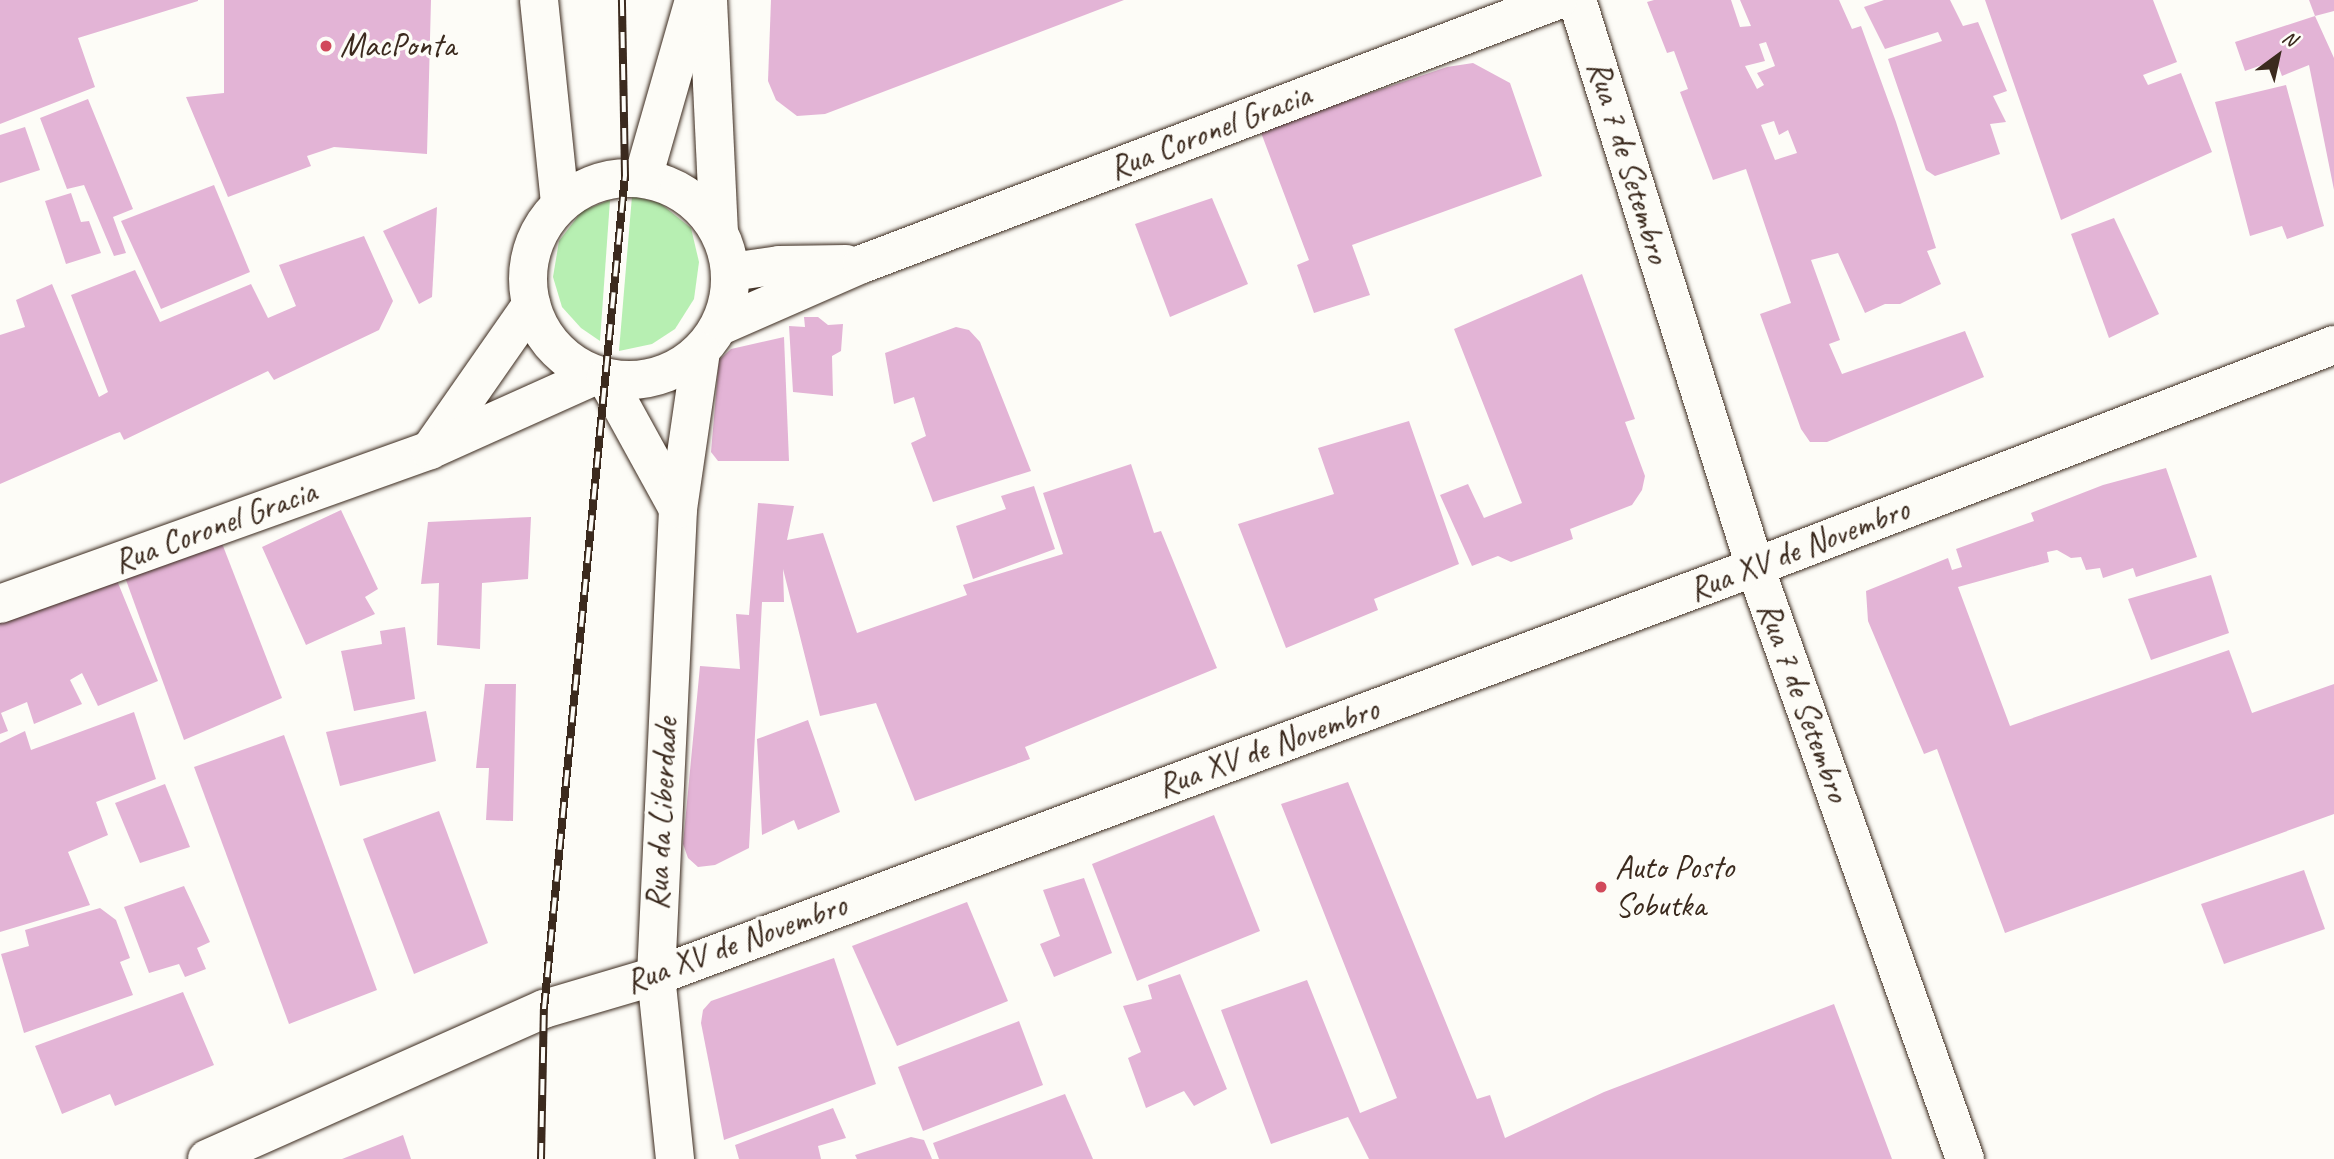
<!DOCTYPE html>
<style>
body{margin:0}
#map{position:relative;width:2334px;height:1159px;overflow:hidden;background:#fdfcf7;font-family:Caveat,sans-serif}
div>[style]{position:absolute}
.green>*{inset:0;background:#b7efb2}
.building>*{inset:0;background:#e3b4d6}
.roads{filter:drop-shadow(0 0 2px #3b2a1e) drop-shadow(0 0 2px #3b2a1e)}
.minor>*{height:38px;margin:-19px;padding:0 19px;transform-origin:19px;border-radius:19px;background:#fdfcf7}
.major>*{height:38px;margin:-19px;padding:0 19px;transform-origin:19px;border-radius:19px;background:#fdfcf7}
.major>.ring{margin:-19px;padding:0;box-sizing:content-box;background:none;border:38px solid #fdfcf7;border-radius:50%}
.rail>*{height:8px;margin-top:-4px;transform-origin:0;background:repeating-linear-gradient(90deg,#fdfcf7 0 16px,#3b2a1e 0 32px);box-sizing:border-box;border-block:2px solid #3b2a1e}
.dots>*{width:19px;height:19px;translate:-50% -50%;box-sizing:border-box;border:4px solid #fdfcf7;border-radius:50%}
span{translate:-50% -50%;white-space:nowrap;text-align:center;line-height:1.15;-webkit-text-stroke:7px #fdfcf7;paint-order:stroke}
.poi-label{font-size:33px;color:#3b2a1e}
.left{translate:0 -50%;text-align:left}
.street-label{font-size:33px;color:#3b2a1e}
.north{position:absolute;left:2243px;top:21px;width:70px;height:70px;-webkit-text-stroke:5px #fdfcf7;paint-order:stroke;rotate:33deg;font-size:19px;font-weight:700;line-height:28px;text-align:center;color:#3b2a1e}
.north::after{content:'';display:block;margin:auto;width:24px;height:32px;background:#3b2a1e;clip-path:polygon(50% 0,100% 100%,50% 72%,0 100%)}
</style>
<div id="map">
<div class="green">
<i style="clip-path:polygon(632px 196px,660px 203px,691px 228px,699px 262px,694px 299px,675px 329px,652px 344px,619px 351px)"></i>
<i style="clip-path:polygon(610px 200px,600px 341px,581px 328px,562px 307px,553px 277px,559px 241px,582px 211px)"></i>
</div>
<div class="building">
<i style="clip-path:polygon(0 0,198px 0,198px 1px,78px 38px,95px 87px,0 124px)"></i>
<i style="clip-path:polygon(224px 0,431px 0,427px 154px,334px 147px,307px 156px,311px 166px,228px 197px,186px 97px,224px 93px)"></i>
<i style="clip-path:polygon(771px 0,1124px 0,825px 114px,797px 116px,776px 100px,768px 81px)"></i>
<i style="clip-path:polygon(evenodd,1654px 0,1731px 0,1740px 27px,1751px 26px,1740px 0,1839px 0,1852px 29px,1861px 26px,1896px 122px,1936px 248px,1927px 251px,1941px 284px,1900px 304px,1885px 304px,1865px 313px,1838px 253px,1811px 260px,1840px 340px,1829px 344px,1842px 374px,1965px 331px,1984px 377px,1827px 442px,1810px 442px,1801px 429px,1760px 314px,1791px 303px,1746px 169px,1713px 180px,1680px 92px,1688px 89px,1674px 51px,1667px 53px,1647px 2px,1654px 0,1766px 42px,1775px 66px,1757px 73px,1764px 85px,1757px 89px,1745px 66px,1765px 61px,1759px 44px,1766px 42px,1654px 0,1774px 121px,1779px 135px,1788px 130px,1797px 153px,1775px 160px,1761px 125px,1774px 121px)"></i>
<i style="clip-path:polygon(1884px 0,1950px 0,1963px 26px,1978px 22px,2007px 91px,1993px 96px,2006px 122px,1990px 124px,2000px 154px,1935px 176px,1926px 170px,1888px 59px,1942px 41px,1938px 32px,1885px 49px,1864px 7px)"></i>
<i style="clip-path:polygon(1985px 0,2153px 0,2177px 62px,2143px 75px,2148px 85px,2181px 73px,2212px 152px,2061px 220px)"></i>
<i style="clip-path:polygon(2309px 0,2334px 0,2334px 11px,2315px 16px)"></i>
<i style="clip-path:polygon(2315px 16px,2334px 58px,2334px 190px,2309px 65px,2282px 76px,2276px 60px,2245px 71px,2235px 42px)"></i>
<i style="clip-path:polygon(1473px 63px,1510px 83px,1542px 176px,1352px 245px,1370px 295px,1314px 313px,1297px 265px,1309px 260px,1260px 130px,1447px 67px)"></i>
<i style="clip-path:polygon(2286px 85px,2324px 226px,2287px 239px,2282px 226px,2250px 236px,2215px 102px)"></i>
<i style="clip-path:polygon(88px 99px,133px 209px,113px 217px,126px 253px,114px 256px,84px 185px,67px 189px,40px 118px)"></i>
<i style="clip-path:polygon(25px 127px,40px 170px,0 183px,0 135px)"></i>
<i style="clip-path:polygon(214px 185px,250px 272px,161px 309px,121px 221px)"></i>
<i style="clip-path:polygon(71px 193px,81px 222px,89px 221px,101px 253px,66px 264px,45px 201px)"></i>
<i style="clip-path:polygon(1212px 198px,1248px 284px,1170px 317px,1135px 224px)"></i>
<i style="clip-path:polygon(437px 207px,432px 297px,419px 304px,383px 231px)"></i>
<i style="clip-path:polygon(2114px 218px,2159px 314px,2109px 338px,2071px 234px)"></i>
<i style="clip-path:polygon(364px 236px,393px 301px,379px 330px,274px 380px,268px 371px,124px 440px,120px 432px,114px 434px,0 484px,0 335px,25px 327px,16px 300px,52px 284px,99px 397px,108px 392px,71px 295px,135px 270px,160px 322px,251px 284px,268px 318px,296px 306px,279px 265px)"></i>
<i style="clip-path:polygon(1582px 274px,1635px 419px,1625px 422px,1645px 476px,1642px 490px,1632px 505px,1570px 529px,1573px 539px,1511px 562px,1498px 556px,1472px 566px,1440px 495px,1468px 484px,1484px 518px,1522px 503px,1454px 329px)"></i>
<i style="clip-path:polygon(804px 317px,818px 317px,828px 325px,843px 324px,841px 351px,832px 356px,833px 396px,793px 392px,789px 326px,805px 327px)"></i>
<i style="clip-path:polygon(956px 327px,969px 330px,980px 342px,1031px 471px,933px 502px,911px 443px,926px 436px,914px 397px,894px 404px,885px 353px)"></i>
<i style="clip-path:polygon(784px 337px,789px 461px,718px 461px,711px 452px,719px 360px,731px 349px)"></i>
<i style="clip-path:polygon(1409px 421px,1459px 564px,1374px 599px,1378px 610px,1286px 648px,1238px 524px,1334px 494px,1318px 448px)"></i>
<i style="clip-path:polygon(1131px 464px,1154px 533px,1161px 531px,1217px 668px,1025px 747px,1030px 759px,915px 801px,876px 703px,820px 716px,783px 569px,784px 602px,762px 602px,749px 848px,715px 865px,698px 867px,688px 858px,683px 844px,700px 666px,740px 669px,736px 614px,749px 615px,758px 503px,794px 506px,787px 540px,823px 533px,857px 633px,967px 595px,963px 585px,1063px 554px,1043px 493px)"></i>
<i style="clip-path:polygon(2166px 468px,2197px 557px,2136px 577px,2133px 568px,2103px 578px,2100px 568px,2086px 570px,2081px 557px,2071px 558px,2057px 550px,2047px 552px,2049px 562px,1958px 587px,2010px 726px,2229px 650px,2252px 713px,2334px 684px,2334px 814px,2005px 933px,1937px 749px,1924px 754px,1868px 621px,1866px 591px,1948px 558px,1952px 570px,1962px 567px,1956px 549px,2034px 521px,2031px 513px,2103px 485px)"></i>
<i style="clip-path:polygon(1034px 486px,1055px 549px,973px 579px,956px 526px,1006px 509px,1001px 496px)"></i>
<i style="clip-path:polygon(341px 510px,378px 589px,365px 597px,375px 614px,306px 645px,262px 547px)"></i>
<i style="clip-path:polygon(531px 517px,528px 579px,482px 583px,480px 649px,437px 645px,439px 583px,421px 584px,428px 522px)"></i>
<i style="clip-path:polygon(218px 533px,282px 698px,184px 740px,122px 569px)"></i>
<i style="clip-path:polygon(2211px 575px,2229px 633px,2151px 660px,2128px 599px)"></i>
<i style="clip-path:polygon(116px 578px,158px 681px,98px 706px,82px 673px,70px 680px,82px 704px,34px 724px,27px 702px,1px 713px,8px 731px,0 734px,0 622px)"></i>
<i style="clip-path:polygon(405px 627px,415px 699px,354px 711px,341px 651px,382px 644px,380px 631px)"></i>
<i style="clip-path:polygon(485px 684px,516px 684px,513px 821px,486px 820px,489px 768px,476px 768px)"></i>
<i style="clip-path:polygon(426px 711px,436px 761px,340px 786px,326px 732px)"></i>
<i style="clip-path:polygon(134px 712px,156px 779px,96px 802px,108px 835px,68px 852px,90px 905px,0 932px,0 743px,25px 731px,31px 750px)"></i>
<i style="clip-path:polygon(808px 720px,840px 812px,798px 830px,794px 820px,762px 835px,757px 739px)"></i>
<i style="clip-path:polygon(284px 735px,377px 990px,289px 1024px,194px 767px)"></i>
<i style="clip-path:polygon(1348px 782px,1477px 1099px,1490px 1095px,1505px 1138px,1604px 1092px,1834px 1004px,1892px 1159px,1369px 1159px,1348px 1117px,1271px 1144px,1221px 1010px,1307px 980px,1360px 1113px,1397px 1098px,1281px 804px)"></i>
<i style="clip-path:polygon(165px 784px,190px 847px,140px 863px,115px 803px)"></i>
<i style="clip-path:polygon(439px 811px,488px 943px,414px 974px,363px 839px)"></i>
<i style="clip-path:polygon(1214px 815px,1260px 931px,1137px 981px,1092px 864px)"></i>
<i style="clip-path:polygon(2304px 870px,2325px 929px,2224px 964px,2201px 904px)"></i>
<i style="clip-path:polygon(1084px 878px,1112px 953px,1054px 977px,1040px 944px,1060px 936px,1043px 890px)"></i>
<i style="clip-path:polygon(184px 886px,210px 942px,197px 948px,206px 969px,185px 977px,179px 964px,149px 973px,124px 907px)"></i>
<i style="clip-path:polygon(967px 902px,1008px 1001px,897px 1046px,852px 946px)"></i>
<i style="clip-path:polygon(100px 908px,116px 920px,130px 958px,120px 962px,133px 995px,24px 1033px,1px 954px,29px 946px,25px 930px)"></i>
<i style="clip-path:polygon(834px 958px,876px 1084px,724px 1140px,701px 1023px,703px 1010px,711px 1001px)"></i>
<i style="clip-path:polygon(1180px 974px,1227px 1089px,1194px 1106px,1184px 1091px,1146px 1108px,1128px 1058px,1141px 1052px,1123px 1006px,1152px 999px,1148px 985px)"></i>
<i style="clip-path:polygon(183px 992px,214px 1065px,115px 1106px,110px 1094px,62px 1114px,35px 1046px)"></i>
<i style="clip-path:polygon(1019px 1021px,1043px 1085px,923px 1131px,898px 1067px)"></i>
<i style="clip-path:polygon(1065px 1094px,1093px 1159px,939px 1159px,933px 1143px)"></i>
<i style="clip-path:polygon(833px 1108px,846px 1138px,818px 1146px,821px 1159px,739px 1159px,735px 1145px)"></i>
<i style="clip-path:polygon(403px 1135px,411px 1159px,342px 1159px)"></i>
<i style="clip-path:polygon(911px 1137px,924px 1140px,932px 1159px,857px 1159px,855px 1155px)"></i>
</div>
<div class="roads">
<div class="minor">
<i style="left:539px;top:0;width:204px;rotate:84.1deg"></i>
<i style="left:1577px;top:0;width:594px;rotate:72.57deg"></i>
<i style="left:1755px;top:567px;width:628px;rotate:70.47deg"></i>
<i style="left:731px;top:272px;width:49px;rotate:-8.3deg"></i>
<i style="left:779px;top:265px;width:67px;rotate:-0.9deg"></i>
<i style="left:720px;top:326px;width:155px;rotate:-23.6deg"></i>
<i style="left:862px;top:264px;width:744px;rotate:-20.77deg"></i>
<i style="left:430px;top:450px;width:177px;rotate:-55.1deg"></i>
<i style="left:0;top:604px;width:457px;rotate:-19.7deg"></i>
<i style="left:430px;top:450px;width:181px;rotate:-24.2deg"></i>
<i style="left:207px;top:1159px;width:369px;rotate:-24deg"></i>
<i style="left:544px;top:1009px;width:117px;rotate:-16.4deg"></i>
</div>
<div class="major">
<i style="left:708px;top:0;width:230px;rotate:87.3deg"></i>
<i class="ring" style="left:528px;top:178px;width:164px;height:164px"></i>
<i style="left:643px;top:178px;width:185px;rotate:-74deg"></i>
<i style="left:606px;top:378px;width:149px;rotate:61.2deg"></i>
<i style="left:656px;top:976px;width:1173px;rotate:-20.41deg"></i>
<i style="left:1755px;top:567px;width:620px;rotate:-20.98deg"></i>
<i style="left:675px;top:1159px;width:184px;rotate:-95.9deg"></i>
<i style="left:656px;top:976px;width:468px;rotate:-87.3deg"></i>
<i style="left:678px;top:509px;width:159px;rotate:-81.7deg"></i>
</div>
</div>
<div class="rail">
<i style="left:541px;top:1159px;width:150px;rotate:-88.9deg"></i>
<i style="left:544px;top:1009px;width:837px;rotate:-84.45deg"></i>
<i style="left:625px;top:176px;width:176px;rotate:-91deg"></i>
</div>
<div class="dots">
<i style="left:326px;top:46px;background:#d1495b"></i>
<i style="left:1601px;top:887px;background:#d1495b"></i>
</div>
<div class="poi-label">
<span class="left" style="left:340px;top:46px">MacPonta</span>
<span class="left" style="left:1615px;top:887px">Auto Posto<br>Sobutka</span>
</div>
<div class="street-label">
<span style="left:1210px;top:132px;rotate:-21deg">Rua Coronel Gracia</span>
<span style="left:1628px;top:162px;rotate:73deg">Rua 7 de Setembro</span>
<span style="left:215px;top:527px;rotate:-20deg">Rua Coronel Gracia</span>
<span style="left:1799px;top:550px;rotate:-21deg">Rua XV de Novembro</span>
<span style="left:1803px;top:702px;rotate:70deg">Rua 7 de Setembro</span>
<span style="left:1268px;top:748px;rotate:-20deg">Rua XV de Novembro</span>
<span style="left:662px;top:814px;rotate:-87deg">Rua da Liberdade</span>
<span style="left:736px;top:944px;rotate:-20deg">Rua XV de Novembro</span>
</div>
<div class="north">N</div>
</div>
